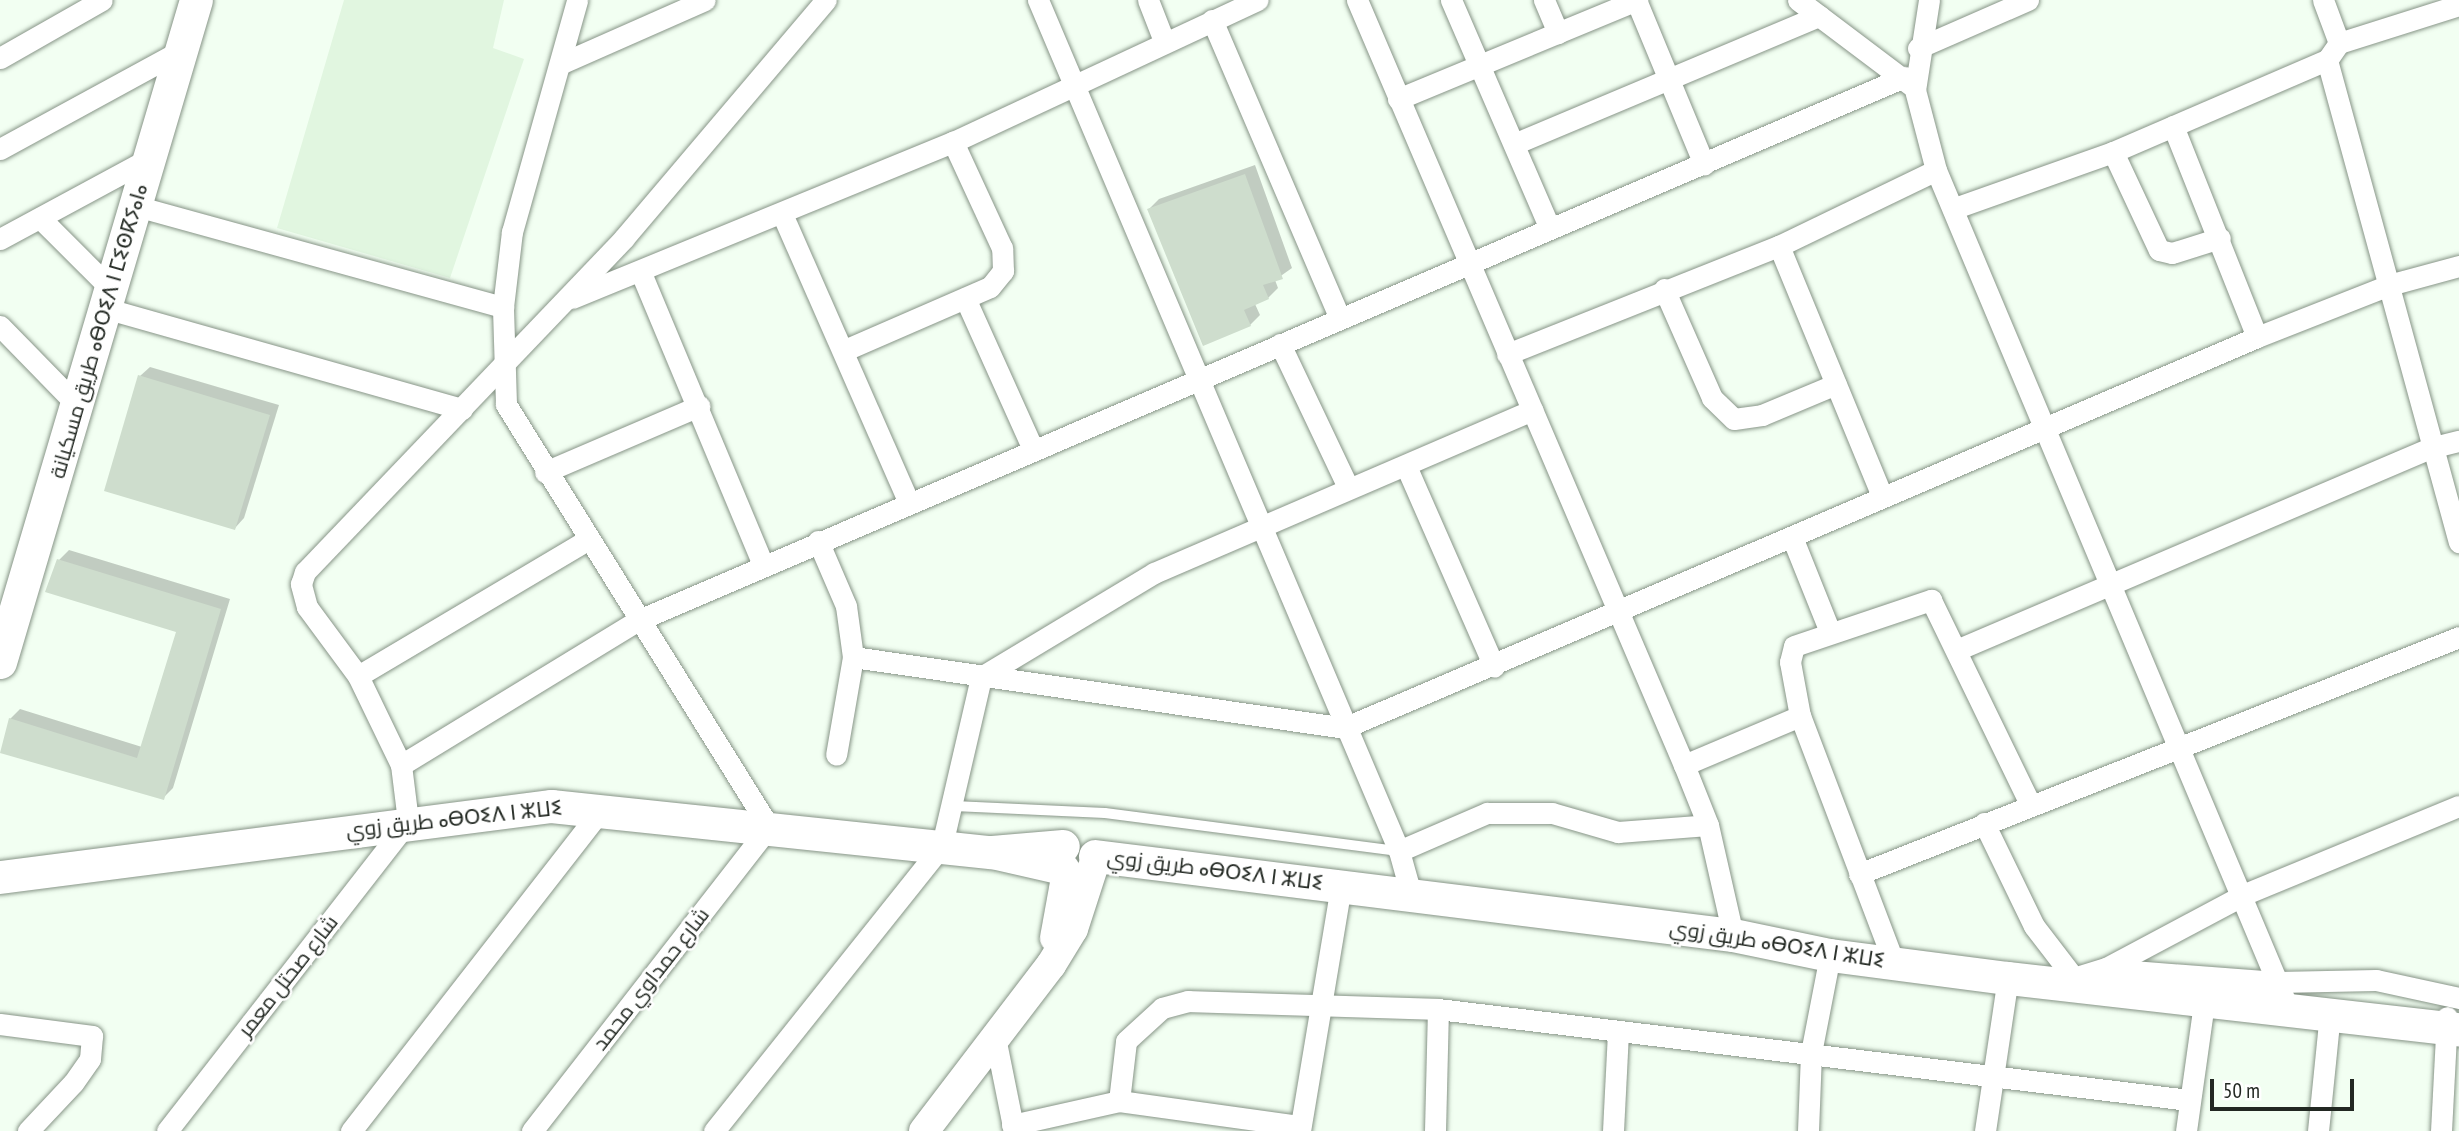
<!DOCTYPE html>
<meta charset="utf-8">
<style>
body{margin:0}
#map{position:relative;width:2459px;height:1131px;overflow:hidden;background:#f2fff2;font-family:"PT Sans Narrow",Cairo,"Noto Sans Tifinagh",sans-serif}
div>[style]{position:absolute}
.built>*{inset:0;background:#e1f6e0}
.shadow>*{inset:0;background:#0003}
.building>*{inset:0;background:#ceddcd}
.roads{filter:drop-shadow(0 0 2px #879587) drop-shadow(0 0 2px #879587)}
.service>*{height:10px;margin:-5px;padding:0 5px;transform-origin:5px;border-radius:5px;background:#fff}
.minor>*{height:21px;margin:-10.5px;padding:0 10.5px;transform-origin:10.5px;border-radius:10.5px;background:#fff}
.secondary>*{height:30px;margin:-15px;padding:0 15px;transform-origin:15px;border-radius:15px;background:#fff}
.primary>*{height:33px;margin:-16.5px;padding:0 16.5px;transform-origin:16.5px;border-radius:16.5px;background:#fff}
span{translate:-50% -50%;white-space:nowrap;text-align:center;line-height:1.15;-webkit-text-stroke:5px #fff;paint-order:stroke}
.street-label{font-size:21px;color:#222822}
.scale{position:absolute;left:2210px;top:1079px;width:144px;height:32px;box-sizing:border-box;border:4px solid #222822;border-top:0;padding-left:9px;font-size:21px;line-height:24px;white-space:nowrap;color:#222822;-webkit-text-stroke:5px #fff;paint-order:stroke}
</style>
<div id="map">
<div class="built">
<i style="clip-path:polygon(344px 0,504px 0,493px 48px,524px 59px,450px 278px,277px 228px)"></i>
</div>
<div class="shadow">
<i style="clip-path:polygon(1255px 165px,1292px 268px,1275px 280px,1278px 288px,1268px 298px,1255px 304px,1260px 315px,1250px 325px,1149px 209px,1159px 199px)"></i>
<i style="clip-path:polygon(150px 367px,279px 405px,244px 518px,235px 528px,140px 376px)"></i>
<i style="clip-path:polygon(69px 550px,230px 599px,173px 788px,163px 798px,10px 719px,20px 709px,142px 747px,178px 631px,59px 560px)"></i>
</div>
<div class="building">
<i style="clip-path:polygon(1245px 174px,1283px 279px,1263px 285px,1269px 299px,1244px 310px,1251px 326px,1203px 346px,1147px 209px)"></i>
<i style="clip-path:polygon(138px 375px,270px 415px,235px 530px,104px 491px)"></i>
<i style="clip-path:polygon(57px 559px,221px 609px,164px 800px,0 753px,9px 718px,137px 758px,176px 632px,45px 592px)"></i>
</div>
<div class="roads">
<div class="service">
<i style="left:954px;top:806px;width:151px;rotate:2.7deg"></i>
<i style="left:1105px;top:813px;width:296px;rotate:7.4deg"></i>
</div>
<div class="minor">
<i style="left:1038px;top:0;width:924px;rotate:67.01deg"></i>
<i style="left:1399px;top:851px;width:45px;rotate:74.4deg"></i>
<i style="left:1148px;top:0;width:44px;rotate:68.7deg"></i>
<i style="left:1357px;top:0;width:832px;rotate:66.86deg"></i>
<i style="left:1684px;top:765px;width:65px;rotate:68.2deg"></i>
<i style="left:1708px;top:825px;width:113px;rotate:77.2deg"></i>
<i style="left:1451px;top:0;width:246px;rotate:66.6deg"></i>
<i style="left:1544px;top:0;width:36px;rotate:67deg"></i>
<i style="left:1636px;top:0;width:178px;rotate:67.5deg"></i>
<i style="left:1798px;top:0;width:141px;rotate:37deg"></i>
<i style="left:1929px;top:0;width:91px;rotate:98.8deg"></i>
<i style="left:1915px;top:90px;width:83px;rotate:75.3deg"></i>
<i style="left:1936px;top:170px;width:911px;rotate:67.21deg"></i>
<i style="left:2323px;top:0;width:46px;rotate:69.6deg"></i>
<i style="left:2339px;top:43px;width:21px;rotate:125deg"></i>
<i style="left:2327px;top:60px;width:500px;rotate:74.7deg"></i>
<i style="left:1212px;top:20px;width:324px;rotate:66.8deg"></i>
<i style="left:2339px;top:43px;width:126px;rotate:-17.6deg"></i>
<i style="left:1918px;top:48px;width:120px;rotate:-23.6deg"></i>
<i style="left:0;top:58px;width:117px;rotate:-29.6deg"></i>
<i style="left:560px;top:64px;width:158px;rotate:-23.8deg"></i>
<i style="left:1398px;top:99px;width:259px;rotate:-22.5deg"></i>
<i style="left:2173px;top:126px;width:227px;rotate:68.3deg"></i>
<i style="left:1514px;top:144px;width:331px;rotate:-22.8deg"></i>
<i style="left:0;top:149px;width:205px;rotate:-28.6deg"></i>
<i style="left:2113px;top:152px;width:108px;rotate:64.9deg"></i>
<i style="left:2159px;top:250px;width:13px;rotate:13deg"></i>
<i style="left:2172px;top:253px;width:50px;rotate:-17.4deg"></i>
<i style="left:136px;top:206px;width:381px;rotate:15.4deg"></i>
<i style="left:1955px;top:208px;width:168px;rotate:-19.5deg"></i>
<i style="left:2113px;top:152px;width:233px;rotate:-23.3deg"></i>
<i style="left:783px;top:216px;width:309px;rotate:66.3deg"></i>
<i style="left:40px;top:218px;width:102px;rotate:45deg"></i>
<i style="left:0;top:239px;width:170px;rotate:-28.4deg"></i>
<i style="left:1779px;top:246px;width:270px;rotate:67.6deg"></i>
<i style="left:641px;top:273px;width:316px;rotate:67.3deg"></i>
<i style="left:1664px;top:289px;width:119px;rotate:66.2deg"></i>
<i style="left:1712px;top:398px;width:30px;rotate:44deg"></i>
<i style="left:1734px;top:419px;width:28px;rotate:-8deg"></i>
<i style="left:1762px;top:415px;width:80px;rotate:-22.7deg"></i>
<i style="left:572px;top:298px;width:412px;rotate:-22.3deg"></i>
<i style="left:953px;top:142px;width:336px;rotate:-25deg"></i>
<i style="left:965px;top:298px;width:163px;rotate:65.8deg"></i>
<i style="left:108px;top:309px;width:368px;rotate:15.8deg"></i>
<i style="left:0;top:326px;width:113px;rotate:45.7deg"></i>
<i style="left:1280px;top:344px;width:158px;rotate:64.6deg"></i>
<i style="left:845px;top:350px;width:158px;rotate:-23.5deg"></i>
<i style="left:990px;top:287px;width:21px;rotate:-51deg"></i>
<i style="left:1003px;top:271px;width:23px;rotate:-92deg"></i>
<i style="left:1002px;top:248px;width:117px;rotate:-114.8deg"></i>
<i style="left:1507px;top:354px;width:293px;rotate:-21.7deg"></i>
<i style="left:1779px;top:246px;width:174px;rotate:-25.8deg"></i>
<i style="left:1406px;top:466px;width:219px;rotate:66.3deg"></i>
<i style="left:545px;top:472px;width:168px;rotate:-23.2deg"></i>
<i style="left:1792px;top:537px;width:102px;rotate:68.2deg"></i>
<i style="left:818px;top:541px;width:71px;rotate:66.7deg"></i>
<i style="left:846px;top:606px;width:51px;rotate:82.2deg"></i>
<i style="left:853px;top:657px;width:99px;rotate:99.8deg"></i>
<i style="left:1959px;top:649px;width:512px;rotate:-23.11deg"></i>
<i style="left:2430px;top:448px;width:30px;rotate:-14deg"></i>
<i style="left:853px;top:657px;width:496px;rotate:8.2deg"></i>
<i style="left:1344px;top:728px;width:993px;rotate:-23.18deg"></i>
<i style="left:2257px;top:337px;width:142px;rotate:-21.5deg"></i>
<i style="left:2389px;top:285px;width:73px;rotate:-15.2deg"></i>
<i style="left:358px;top:676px;width:269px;rotate:-30.7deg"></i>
<i style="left:401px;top:765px;width:279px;rotate:-31.4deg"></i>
<i style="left:639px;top:620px;width:1377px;rotate:-23.23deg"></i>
<i style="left:1684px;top:765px;width:126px;rotate:-22.9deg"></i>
<i style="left:1984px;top:823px;width:114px;rotate:64.1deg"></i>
<i style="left:2034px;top:926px;width:66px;rotate:52.4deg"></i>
<i style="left:1399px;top:851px;width:96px;rotate:-23.4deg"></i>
<i style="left:1487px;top:813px;width:65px"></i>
<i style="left:1552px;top:813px;width:69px;rotate:16.1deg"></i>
<i style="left:1618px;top:832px;width:90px;rotate:-4.4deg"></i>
<i style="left:1859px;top:874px;width:645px;rotate:-21.55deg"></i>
<i style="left:1894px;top:963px;width:264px;rotate:-110.8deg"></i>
<i style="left:1800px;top:716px;width:55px;rotate:-100.5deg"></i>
<i style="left:1790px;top:662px;width:16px;rotate:-76deg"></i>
<i style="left:1794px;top:646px;width:145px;rotate:-18.6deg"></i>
<i style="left:1931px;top:600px;width:227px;rotate:64.1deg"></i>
<i style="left:2107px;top:969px;width:170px;rotate:4.4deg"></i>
<i style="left:2277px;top:982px;width:99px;rotate:-1.2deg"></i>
<i style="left:2376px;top:980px;width:85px;rotate:12.2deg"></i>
<i style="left:2070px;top:979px;width:38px;rotate:-17deg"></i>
<i style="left:2106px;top:968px;width:157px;rotate:-28deg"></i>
<i style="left:2245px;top:894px;width:231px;rotate:-22.4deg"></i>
<i style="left:0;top:1024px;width:93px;rotate:7.4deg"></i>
<i style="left:92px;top:1036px;width:23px;rotate:95deg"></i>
<i style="left:90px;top:1059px;width:29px;rotate:125deg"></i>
<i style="left:73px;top:1083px;width:66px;rotate:133.2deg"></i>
<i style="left:996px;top:1042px;width:91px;rotate:78.6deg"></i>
<i style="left:1119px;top:1101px;width:60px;rotate:-83.3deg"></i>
<i style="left:1126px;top:1041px;width:49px;rotate:-42.5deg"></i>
<i style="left:1162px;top:1008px;width:27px;rotate:-15deg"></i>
<i style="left:1188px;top:1001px;width:250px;rotate:1.8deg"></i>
<i style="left:1438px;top:1009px;width:756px;rotate:6.91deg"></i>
<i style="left:1012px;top:1125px;width:110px;rotate:-12.6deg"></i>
<i style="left:1119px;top:1101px;width:183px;rotate:7.9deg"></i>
<i style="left:167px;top:1131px;width:393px;rotate:-52.1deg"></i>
<i style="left:408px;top:821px;width:56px;rotate:-97.1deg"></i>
<i style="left:401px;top:765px;width:99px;rotate:-115.8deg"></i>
<i style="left:358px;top:676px;width:86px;rotate:-126.5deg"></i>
<i style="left:307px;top:607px;width:24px;rotate:-105deg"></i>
<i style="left:301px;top:584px;width:13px;rotate:-72deg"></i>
<i style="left:305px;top:572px;width:462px;rotate:-46.3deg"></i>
<i style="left:624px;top:238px;width:312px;rotate:-49.7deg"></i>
<i style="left:351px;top:1131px;width:408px;rotate:-52.1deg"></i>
<i style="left:532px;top:1131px;width:385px;rotate:-52.1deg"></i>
<i style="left:769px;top:827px;width:498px;rotate:-121.9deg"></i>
<i style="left:506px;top:404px;width:97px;rotate:-91.8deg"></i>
<i style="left:503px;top:307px;width:76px;rotate:-83.2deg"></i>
<i style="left:512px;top:232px;width:241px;rotate:-74.3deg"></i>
<i style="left:714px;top:1131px;width:366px;rotate:-51.4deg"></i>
<i style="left:942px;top:845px;width:172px;rotate:-76.9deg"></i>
<i style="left:981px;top:677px;width:202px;rotate:-31deg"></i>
<i style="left:1154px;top:573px;width:412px;rotate:-23.3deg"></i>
<i style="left:1300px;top:1131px;width:248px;rotate:-80.5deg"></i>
<i style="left:1435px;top:1131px;width:122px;rotate:-88.6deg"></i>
<i style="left:1613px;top:1131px;width:99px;rotate:-87.1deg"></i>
<i style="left:1808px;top:1131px;width:78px;rotate:-87.8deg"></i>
<i style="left:1811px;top:1053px;width:100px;rotate:-79deg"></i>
<i style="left:1985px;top:1131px;width:155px;rotate:-81.5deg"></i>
<i style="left:2186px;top:1131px;width:129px;rotate:-82deg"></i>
<i style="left:2318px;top:1131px;width:119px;rotate:-84.2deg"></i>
<i style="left:2441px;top:1131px;width:114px;rotate:-87deg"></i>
</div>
<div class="secondary">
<i style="left:1055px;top:938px;width:67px;rotate:-79.7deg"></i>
<i style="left:924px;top:1131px;width:209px;rotate:-52.6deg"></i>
<i style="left:1051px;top:965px;width:42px;rotate:-58.6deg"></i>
<i style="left:1073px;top:929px;width:65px;rotate:-72.1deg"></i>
</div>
<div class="primary">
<i style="left:0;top:662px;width:690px;rotate:-73.51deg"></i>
<i style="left:1095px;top:856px;width:643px;rotate:7.06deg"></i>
<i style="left:1733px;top:935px;width:99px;rotate:11.7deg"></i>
<i style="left:1830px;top:955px;width:179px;rotate:7.4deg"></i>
<i style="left:2008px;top:978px;width:454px;rotate:6.5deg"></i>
<i style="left:1062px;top:868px;width:72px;rotate:-167.1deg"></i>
<i style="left:992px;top:852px;width:71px;rotate:-4.8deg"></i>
<i style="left:0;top:877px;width:556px;rotate:-7.34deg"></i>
<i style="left:551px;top:806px;width:443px;rotate:6deg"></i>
</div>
</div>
<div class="street-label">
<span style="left:99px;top:331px;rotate:-74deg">طريق مسكيانة ⴰⴱⵔⵉⴷ ⵏ ⵎⵉⵙⴽⵢⴰⵏⴰ</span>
<span style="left:454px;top:819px;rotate:-6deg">طريق زوي ⴰⴱⵔⵉⴷ ⵏ ⵣⵡⵉ</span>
<span style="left:1215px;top:870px;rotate:7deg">طريق زوي ⴰⴱⵔⵉⴷ ⵏ ⵣⵡⵉ</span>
<span style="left:1777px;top:944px;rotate:9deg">طريق زوي ⴰⴱⵔⵉⴷ ⵏ ⵣⵡⵉ</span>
<span style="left:288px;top:976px;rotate:-52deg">شارع صحتل معمر</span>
<span style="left:651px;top:979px;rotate:-52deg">شارع حمداوي محمد</span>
</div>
<div class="scale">50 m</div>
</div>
